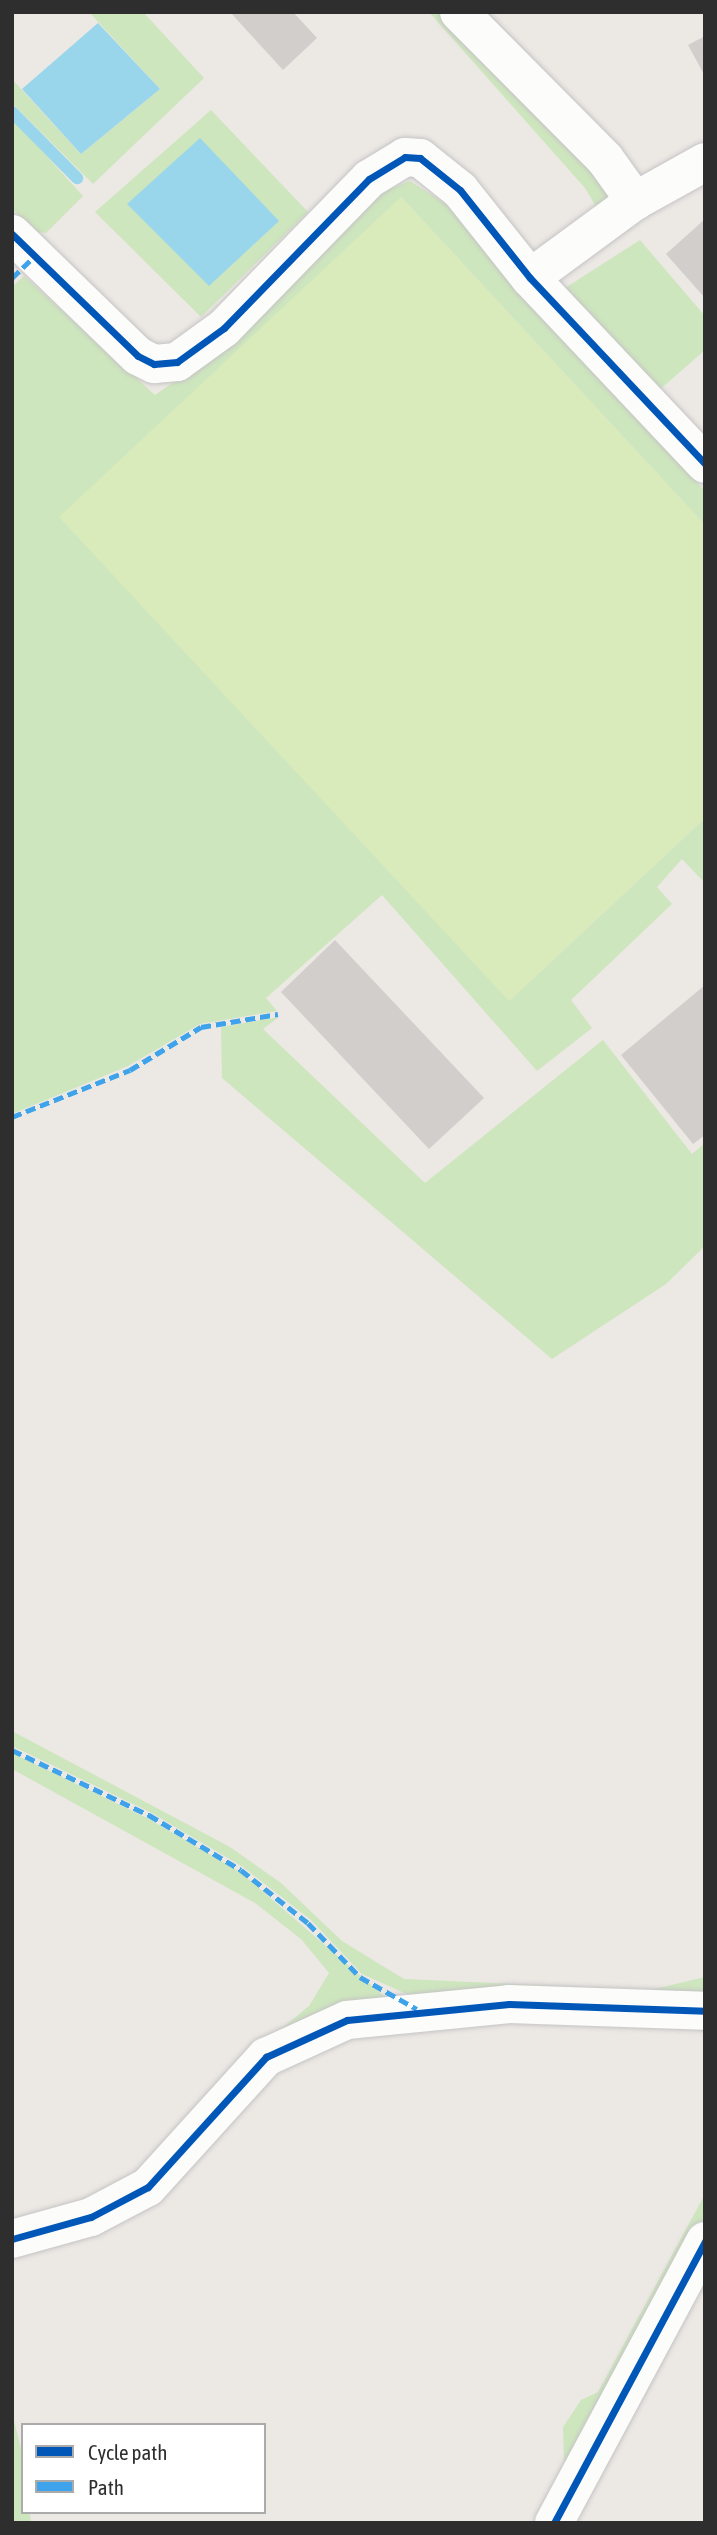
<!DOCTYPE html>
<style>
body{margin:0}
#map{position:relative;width:717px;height:2535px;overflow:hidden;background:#ece8e4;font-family:"Asap Condensed",sans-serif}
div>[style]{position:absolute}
.green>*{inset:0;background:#cee6be}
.pitch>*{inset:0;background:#d9eabb}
.water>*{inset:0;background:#99d6ec}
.stream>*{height:12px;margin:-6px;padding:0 6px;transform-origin:6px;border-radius:6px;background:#99d6ec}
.building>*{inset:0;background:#d1cecb}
.roads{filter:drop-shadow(0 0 2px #c5c4c5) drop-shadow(0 0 2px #c5c4c5)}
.street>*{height:38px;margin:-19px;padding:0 19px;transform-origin:19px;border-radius:19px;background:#fcfcfb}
.quiet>*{height:5px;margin-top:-2.5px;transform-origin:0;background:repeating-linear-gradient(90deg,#3ea3eb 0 10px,transparent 0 15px)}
.cycleway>*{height:7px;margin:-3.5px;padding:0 3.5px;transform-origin:3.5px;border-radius:3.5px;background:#0057b8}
span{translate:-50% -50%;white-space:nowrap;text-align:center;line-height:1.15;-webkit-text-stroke:6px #fff;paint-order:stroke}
.frame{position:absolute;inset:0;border:14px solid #2e2e2e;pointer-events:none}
.legend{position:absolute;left:21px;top:2423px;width:245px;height:91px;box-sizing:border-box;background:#fff;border:2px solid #ababab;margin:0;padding:9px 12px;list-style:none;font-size:21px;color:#2e2e2e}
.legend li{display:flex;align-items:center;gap:14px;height:35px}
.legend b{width:35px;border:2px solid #ababab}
</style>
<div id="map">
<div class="green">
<i style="clip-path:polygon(89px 12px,143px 12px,204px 78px,93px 184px,12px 103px,12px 79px,81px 154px,160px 89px)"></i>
<i style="clip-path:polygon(429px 12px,448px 12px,620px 197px,598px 210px,585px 188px)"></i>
<i style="clip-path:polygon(211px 110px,308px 212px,201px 317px,95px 212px)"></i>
<i style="clip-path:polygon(12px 118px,83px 196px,46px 233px,37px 232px,12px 209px)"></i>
<i style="clip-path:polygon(410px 181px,446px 204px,705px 491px,705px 525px,401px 197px,509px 1001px,705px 818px,705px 883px,682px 859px,657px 887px,672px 904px,571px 1000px,592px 1028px,537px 1071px,382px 895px,266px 998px,277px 1011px,200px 1024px,128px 1066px,12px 1114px,12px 287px,24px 276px,155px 395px,188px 372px,380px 193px)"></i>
<i style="clip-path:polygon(640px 240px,705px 316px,705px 350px,657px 392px,562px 290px)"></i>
<i style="clip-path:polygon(279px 1017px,263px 1029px,425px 1183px,603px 1040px,692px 1154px,705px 1143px,705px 1246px,666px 1284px,552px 1359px,222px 1078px,221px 1027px)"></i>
<i style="clip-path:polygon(12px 1731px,230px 1847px,281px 1883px,342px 1941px,404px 1979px,650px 1990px,705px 1977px,705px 1991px,683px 1999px,409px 1995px,362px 1974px,311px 1920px,243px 1867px,150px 1812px,12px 1746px)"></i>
<i style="clip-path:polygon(12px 1753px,147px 1818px,240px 1872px,392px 2003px,318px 2022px,273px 2044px,228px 2085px,164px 2163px,118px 2197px,12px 2229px,12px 2220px,94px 2200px,140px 2173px,218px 2081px,309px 2006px,329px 1973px,301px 1939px,255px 1903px,12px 1769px)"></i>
<i style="clip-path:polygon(705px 2194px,705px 2219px,564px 2463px,563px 2427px,581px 2400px,598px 2392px)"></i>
<i style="clip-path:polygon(12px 2412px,23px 2457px,23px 2512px,30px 2512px,31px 2523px,12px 2523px)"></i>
</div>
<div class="pitch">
<i style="clip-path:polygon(401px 197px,705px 525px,705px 818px,509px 1001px,59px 517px)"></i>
</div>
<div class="water">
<i style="clip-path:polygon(98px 23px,160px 89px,81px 154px,22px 89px)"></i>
<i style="clip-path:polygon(200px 138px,279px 221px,209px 286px,127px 204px)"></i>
</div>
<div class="stream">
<i style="left:12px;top:112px;width:93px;rotate:45.4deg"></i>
</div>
<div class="building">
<i style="clip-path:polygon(230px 12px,293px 12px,317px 38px,283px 70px)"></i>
<i style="clip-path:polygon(705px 36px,705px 76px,688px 45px)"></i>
<i style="clip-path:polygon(705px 219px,705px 298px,666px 254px)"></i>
<i style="clip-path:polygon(335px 940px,484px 1098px,429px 1149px,281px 992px)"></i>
<i style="clip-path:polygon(705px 985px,705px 1135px,693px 1144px,621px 1055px)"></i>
</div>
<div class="roads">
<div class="street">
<i style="left:459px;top:12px;width:207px;rotate:45.2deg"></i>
<i style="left:605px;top:159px;width:52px;rotate:54.5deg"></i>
<i style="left:12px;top:234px;width:175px;rotate:44.1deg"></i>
<i style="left:138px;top:356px;width:18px;rotate:27deg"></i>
<i style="left:154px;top:364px;width:23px;rotate:-5deg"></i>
<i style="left:177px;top:362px;width:58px;rotate:-35.9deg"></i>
<i style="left:224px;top:328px;width:208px;rotate:-45.8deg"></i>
<i style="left:369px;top:179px;width:42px;rotate:-31.4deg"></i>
<i style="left:405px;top:157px;width:15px;rotate:4deg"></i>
<i style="left:420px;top:158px;width:51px;rotate:38.7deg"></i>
<i style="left:460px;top:190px;width:112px;rotate:51.5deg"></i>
<i style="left:530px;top:278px;width:255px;rotate:46.7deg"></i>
<i style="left:530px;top:278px;width:130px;rotate:-36.3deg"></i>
<i style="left:635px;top:201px;width:80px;rotate:-29.1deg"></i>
<i style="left:12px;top:2239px;width:82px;rotate:-15.6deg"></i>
<i style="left:91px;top:2217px;width:64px;rotate:-27.8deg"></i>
<i style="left:148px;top:2187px;width:176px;rotate:-47.8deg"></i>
<i style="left:266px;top:2057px;width:89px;rotate:-24.6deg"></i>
<i style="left:347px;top:2020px;width:163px;rotate:-5.6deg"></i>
<i style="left:509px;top:2004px;width:196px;rotate:2deg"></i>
<i style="left:554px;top:2523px;width:320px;rotate:-61.8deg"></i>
</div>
</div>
<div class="quiet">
<i style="left:12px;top:278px;width:32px;rotate:-44deg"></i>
<i style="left:12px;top:1117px;width:127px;rotate:-21.7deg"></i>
<i style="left:130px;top:1070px;width:83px;rotate:-31.2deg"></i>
<i style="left:201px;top:1027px;width:78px;rotate:-9.6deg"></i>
<i style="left:12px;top:1750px;width:152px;rotate:25.4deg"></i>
<i style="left:149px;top:1815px;width:107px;rotate:30.9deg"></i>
<i style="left:241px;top:1870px;width:85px;rotate:38.3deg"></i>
<i style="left:308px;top:1923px;width:75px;rotate:46.1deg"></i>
<i style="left:360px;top:1977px;width:65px;rotate:29.3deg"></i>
</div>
<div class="cycleway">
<i style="left:12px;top:234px;width:175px;rotate:44.1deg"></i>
<i style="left:138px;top:356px;width:18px;rotate:27deg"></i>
<i style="left:154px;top:364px;width:23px;rotate:-5deg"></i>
<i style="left:177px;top:362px;width:58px;rotate:-35.9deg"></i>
<i style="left:224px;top:328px;width:208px;rotate:-45.8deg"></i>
<i style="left:369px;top:179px;width:42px;rotate:-31.4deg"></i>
<i style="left:405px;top:157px;width:15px;rotate:4deg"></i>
<i style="left:420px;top:158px;width:51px;rotate:38.7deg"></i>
<i style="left:460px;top:190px;width:112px;rotate:51.5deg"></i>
<i style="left:530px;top:278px;width:255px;rotate:46.7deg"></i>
<i style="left:12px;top:2239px;width:82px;rotate:-15.6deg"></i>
<i style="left:91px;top:2217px;width:64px;rotate:-27.8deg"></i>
<i style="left:148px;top:2187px;width:176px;rotate:-47.8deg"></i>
<i style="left:266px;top:2057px;width:89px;rotate:-24.6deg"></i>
<i style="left:347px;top:2020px;width:163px;rotate:-5.6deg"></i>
<i style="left:509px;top:2004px;width:196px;rotate:2deg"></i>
<i style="left:554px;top:2523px;width:320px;rotate:-61.8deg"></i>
</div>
<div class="frame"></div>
<ul class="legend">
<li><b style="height:9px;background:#0057b8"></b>Cycle path</li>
<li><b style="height:9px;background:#3ea3eb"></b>Path</li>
</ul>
</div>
